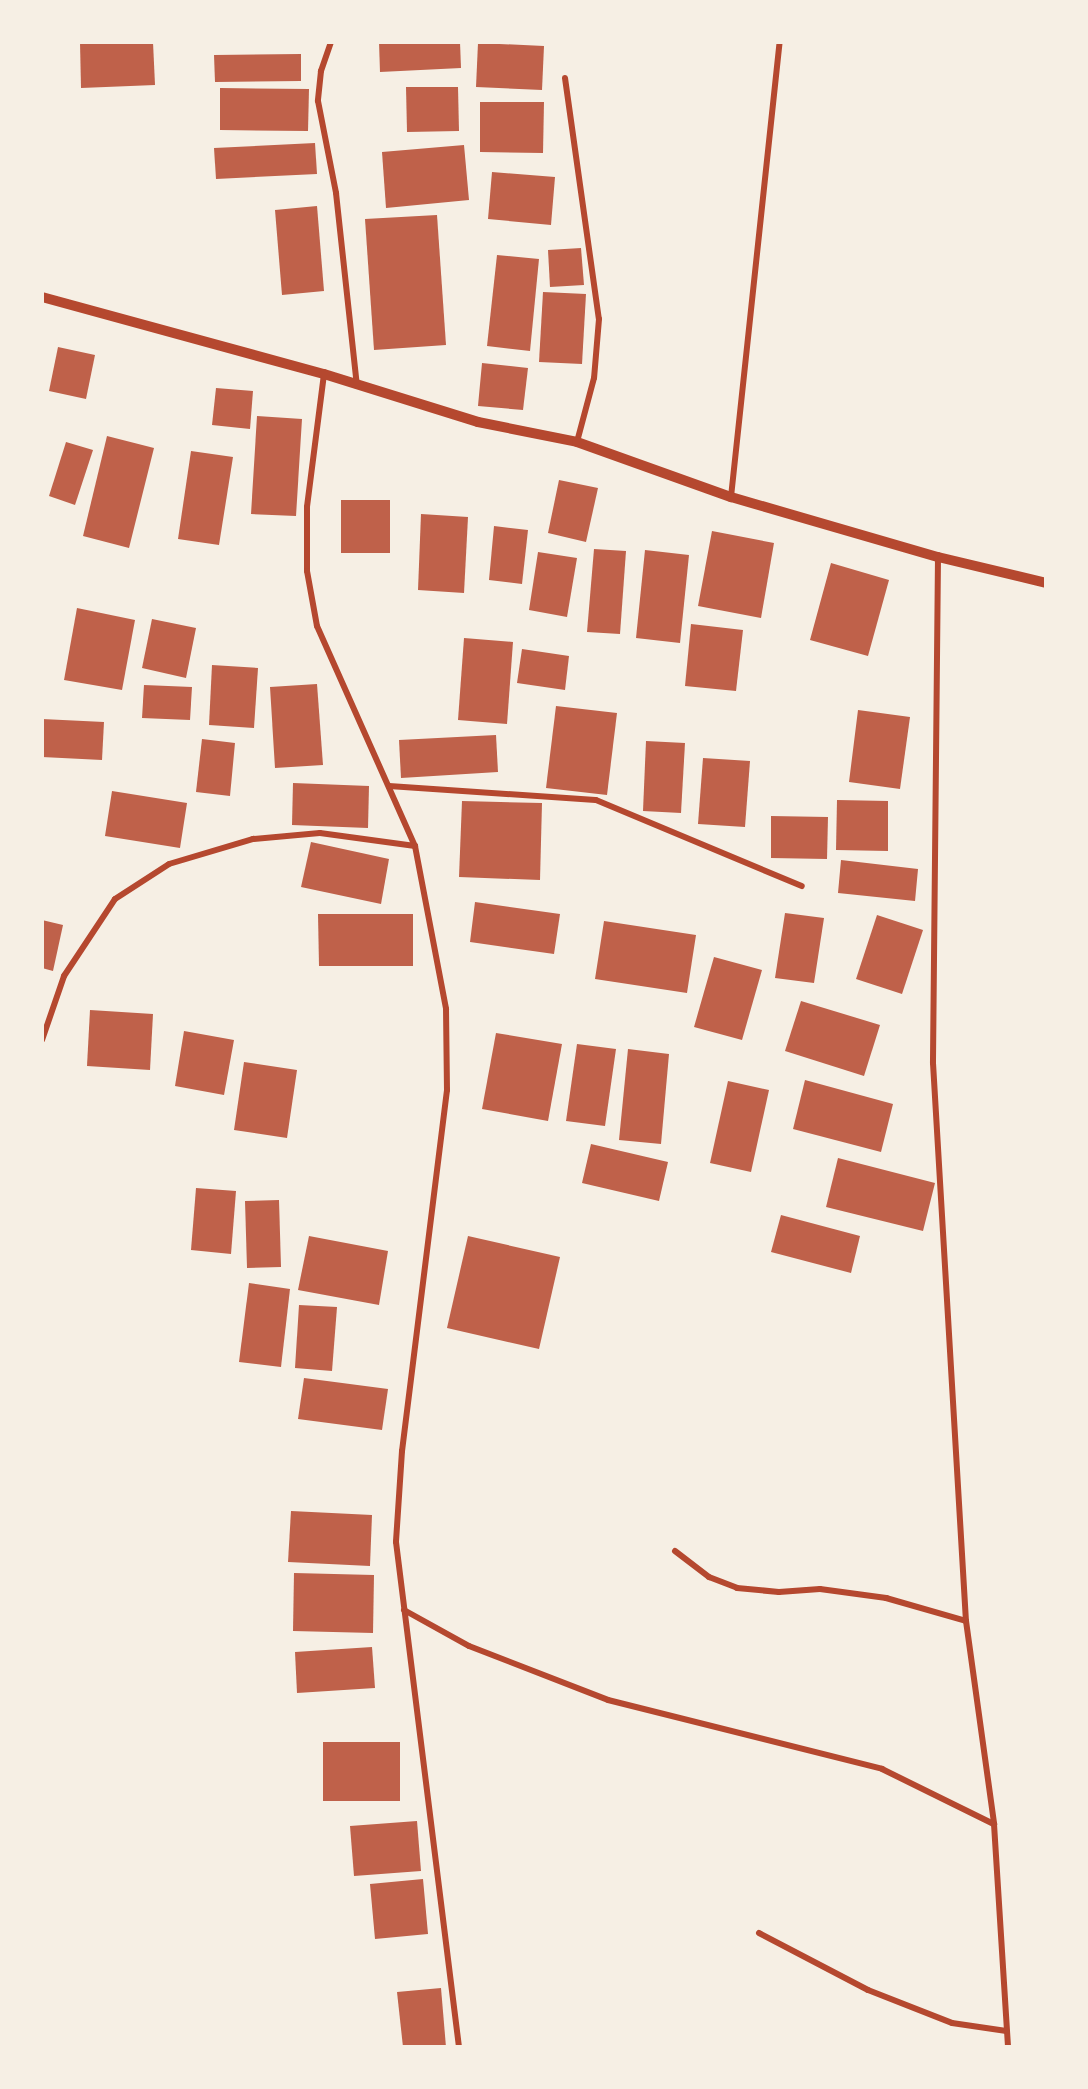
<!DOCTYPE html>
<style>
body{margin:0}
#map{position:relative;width:1088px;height:2089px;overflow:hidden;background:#f6efe4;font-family:"IBM Plex Sans",sans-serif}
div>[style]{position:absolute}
.building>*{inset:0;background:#bf614a}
.minor>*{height:6px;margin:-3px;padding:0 3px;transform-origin:3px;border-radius:3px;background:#b5482f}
.tertiary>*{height:10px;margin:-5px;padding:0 5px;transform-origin:5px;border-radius:5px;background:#b5482f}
span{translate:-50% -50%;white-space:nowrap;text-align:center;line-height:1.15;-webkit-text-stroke:6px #f6efe4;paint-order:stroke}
.frame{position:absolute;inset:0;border:44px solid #f6efe4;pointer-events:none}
</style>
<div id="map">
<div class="building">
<i style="clip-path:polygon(80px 42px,153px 42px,155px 85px,81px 88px)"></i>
<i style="clip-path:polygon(379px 42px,460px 42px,461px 68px,380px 72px)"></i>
<i style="clip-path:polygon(478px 43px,544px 46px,542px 90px,476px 87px)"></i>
<i style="clip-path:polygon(301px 54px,301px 81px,215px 82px,214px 55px)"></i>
<i style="clip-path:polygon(406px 87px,458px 87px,459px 131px,407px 132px)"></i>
<i style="clip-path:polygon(220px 88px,309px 89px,308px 131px,220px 130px)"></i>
<i style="clip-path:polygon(480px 102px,544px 102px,543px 153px,480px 152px)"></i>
<i style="clip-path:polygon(315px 143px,317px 174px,216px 179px,214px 148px)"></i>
<i style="clip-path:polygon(464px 145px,469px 200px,386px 208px,382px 152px)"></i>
<i style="clip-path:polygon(492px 172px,555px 177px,551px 225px,488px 219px)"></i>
<i style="clip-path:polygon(317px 206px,324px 291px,282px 295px,275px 210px)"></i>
<i style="clip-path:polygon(437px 215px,446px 345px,374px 350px,365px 219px)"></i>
<i style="clip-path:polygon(581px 248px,584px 285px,550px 287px,548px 250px)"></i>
<i style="clip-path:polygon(497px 255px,539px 259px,530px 351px,487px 346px)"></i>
<i style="clip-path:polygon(543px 292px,586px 294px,582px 364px,539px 362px)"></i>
<i style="clip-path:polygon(58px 347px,95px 355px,86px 399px,49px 391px)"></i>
<i style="clip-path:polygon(482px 363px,528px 368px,523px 410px,478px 406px)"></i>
<i style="clip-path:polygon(216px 388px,253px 391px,250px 429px,212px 425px)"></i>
<i style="clip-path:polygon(257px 416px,302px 419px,296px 516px,251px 514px)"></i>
<i style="clip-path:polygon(107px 436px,154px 448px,129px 548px,83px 536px)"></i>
<i style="clip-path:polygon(66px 442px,93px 450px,75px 505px,49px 496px)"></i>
<i style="clip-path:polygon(191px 451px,233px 457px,219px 545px,178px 539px)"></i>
<i style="clip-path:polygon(559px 480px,598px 488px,586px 542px,548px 533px)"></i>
<i style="clip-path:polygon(341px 500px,390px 500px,390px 553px,341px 553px)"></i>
<i style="clip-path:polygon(421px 514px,468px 517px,464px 593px,418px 590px)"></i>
<i style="clip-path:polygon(494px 526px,528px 530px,522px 584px,489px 580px)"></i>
<i style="clip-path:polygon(712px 531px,774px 543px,761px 618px,698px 606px)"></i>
<i style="clip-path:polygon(594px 549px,626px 551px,620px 634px,587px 632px)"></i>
<i style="clip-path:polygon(645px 550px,689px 555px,680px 643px,636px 638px)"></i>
<i style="clip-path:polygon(538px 552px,577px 558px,567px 617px,529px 610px)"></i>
<i style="clip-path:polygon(831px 563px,889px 580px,868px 656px,810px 640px)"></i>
<i style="clip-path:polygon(77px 608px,135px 620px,122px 690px,64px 680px)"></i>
<i style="clip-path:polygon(152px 619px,196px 628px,186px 678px,142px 668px)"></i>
<i style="clip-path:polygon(691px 624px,743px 630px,736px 691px,685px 686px)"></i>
<i style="clip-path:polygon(464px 638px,513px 642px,507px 724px,458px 720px)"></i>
<i style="clip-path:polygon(522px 649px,569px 656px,565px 690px,517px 683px)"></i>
<i style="clip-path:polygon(212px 665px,258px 668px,254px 728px,209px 725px)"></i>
<i style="clip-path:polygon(317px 684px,323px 765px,275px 768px,270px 687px)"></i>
<i style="clip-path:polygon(144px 685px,192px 687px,190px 720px,142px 718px)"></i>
<i style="clip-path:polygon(556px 706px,617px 713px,607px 795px,546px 788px)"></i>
<i style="clip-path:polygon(858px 710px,910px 717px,900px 789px,849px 782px)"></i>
<i style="clip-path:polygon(42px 719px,104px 722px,102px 760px,42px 757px)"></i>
<i style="clip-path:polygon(496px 735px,498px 772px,401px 778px,399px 740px)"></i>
<i style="clip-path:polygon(202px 739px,235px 743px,230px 796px,196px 792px)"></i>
<i style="clip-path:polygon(646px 741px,685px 743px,681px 813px,643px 811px)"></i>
<i style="clip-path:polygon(703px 758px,750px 761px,745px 827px,698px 824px)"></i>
<i style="clip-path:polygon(293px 783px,369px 786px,368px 828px,292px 825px)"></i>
<i style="clip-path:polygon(112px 791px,187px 803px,180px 848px,105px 836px)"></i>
<i style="clip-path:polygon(837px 800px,888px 801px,888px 851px,836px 850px)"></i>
<i style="clip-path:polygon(462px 801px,542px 803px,540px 880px,459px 877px)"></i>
<i style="clip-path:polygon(771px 816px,828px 817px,827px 859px,771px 858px)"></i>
<i style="clip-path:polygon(311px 842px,389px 859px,381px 904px,301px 887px)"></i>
<i style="clip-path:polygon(841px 860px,918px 869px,915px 901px,838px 893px)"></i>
<i style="clip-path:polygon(475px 902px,560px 914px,554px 954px,470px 942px)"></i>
<i style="clip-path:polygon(785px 913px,824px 918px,814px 983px,775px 978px)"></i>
<i style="clip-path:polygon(318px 914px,413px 914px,413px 966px,319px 966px)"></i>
<i style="clip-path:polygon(877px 915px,923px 930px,902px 994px,856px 979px)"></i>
<i style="clip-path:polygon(42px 920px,63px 925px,53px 971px,42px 968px)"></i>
<i style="clip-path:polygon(604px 921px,696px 935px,687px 993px,595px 979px)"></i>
<i style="clip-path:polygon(714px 957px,762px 970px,742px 1040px,694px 1027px)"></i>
<i style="clip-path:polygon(801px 1001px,880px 1025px,864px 1076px,785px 1051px)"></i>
<i style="clip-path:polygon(90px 1010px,153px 1014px,150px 1070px,87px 1066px)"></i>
<i style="clip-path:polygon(184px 1031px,234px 1040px,224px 1095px,175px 1086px)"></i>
<i style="clip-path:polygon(496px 1033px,562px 1044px,548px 1121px,482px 1109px)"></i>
<i style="clip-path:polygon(577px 1044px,616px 1049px,605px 1126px,566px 1121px)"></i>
<i style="clip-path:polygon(628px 1049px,669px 1054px,661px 1144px,619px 1140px)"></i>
<i style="clip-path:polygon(244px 1062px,297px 1070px,287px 1138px,234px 1130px)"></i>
<i style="clip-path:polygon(805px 1080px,893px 1104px,881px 1152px,793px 1129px)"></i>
<i style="clip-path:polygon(728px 1081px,769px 1090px,751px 1172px,710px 1163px)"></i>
<i style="clip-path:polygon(591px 1144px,668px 1162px,659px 1201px,582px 1183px)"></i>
<i style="clip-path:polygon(838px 1158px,935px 1183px,923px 1231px,826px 1207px)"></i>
<i style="clip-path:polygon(196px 1188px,236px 1191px,231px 1254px,191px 1250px)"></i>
<i style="clip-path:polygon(279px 1200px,281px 1267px,247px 1268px,245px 1201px)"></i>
<i style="clip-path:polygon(781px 1215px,860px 1236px,851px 1273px,771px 1252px)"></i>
<i style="clip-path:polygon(309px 1236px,388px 1251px,379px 1305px,298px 1290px)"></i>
<i style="clip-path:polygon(468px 1236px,560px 1257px,539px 1349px,447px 1328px)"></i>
<i style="clip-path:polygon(249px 1283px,290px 1289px,281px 1367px,239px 1362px)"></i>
<i style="clip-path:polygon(299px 1305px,337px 1307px,332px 1371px,295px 1368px)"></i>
<i style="clip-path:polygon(304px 1378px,388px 1389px,382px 1430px,298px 1419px)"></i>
<i style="clip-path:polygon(291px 1511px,372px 1515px,370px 1566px,288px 1562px)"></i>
<i style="clip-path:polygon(294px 1573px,374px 1575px,373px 1633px,293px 1631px)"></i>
<i style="clip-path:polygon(372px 1647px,375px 1688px,297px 1693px,295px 1652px)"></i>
<i style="clip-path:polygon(323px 1742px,400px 1742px,400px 1801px,323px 1801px)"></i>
<i style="clip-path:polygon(417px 1821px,421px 1871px,354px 1876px,350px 1826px)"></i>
<i style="clip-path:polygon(423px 1879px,428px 1934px,375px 1939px,370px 1884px)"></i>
<i style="clip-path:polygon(441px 1988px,446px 2047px,403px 2047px,397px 1992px)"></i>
</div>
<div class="minor">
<i style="left:331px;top:42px;width:31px;rotate:109deg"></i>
<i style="left:321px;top:71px;width:30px;rotate:96deg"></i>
<i style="left:318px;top:101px;width:94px;rotate:78.9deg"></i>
<i style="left:336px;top:193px;width:194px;rotate:83.8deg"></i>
<i style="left:565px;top:78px;width:243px;rotate:82deg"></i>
<i style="left:599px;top:319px;width:59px;rotate:94.8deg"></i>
<i style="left:594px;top:378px;width:66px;rotate:104.9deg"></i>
<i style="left:324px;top:374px;width:134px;rotate:97.3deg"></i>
<i style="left:307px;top:507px;width:64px;rotate:90deg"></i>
<i style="left:307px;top:571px;width:56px;rotate:79.7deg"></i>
<i style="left:317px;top:626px;width:241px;rotate:66deg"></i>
<i style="left:415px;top:846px;width:166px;rotate:79.2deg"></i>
<i style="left:446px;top:1009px;width:81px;rotate:89.3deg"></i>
<i style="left:447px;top:1090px;width:364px;rotate:97.1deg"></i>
<i style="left:402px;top:1451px;width:91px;rotate:93.8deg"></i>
<i style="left:396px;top:1542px;width:509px;rotate:82.89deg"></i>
<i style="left:731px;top:497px;width:458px;rotate:-83.9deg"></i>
<i style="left:938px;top:557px;width:506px;rotate:90.57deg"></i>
<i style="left:933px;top:1063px;width:559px;rotate:86.62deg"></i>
<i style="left:966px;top:1621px;width:205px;rotate:82.1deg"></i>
<i style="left:994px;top:1824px;width:223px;rotate:86.4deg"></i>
<i style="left:389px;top:786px;width:207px;rotate:3.9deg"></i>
<i style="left:596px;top:800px;width:223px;rotate:22.7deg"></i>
<i style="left:42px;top:1040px;width:68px;rotate:-71deg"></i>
<i style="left:64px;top:976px;width:92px;rotate:-56.5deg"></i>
<i style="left:115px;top:899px;width:64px;rotate:-32.9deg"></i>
<i style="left:169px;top:864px;width:88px;rotate:-16.6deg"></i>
<i style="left:253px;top:839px;width:67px;rotate:-5.1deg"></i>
<i style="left:320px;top:833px;width:96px;rotate:7.8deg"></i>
<i style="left:675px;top:1551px;width:43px;rotate:37.4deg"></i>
<i style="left:709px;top:1577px;width:30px;rotate:21deg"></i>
<i style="left:737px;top:1588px;width:42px;rotate:5.4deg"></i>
<i style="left:779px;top:1592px;width:41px;rotate:-4.2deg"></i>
<i style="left:820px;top:1589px;width:67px;rotate:7.8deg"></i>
<i style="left:886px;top:1598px;width:83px;rotate:16deg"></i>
<i style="left:404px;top:1610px;width:74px;rotate:29deg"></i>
<i style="left:469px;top:1646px;width:149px;rotate:21.2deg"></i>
<i style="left:608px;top:1700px;width:283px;rotate:14.1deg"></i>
<i style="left:882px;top:1769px;width:125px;rotate:26.2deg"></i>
<i style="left:759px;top:1933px;width:123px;rotate:27.6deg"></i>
<i style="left:868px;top:1990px;width:90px;rotate:21.4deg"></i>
<i style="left:952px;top:2023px;width:55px;rotate:8.4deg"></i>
</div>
<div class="tertiary">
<i style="left:42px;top:297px;width:292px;rotate:15.3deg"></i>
<i style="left:324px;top:374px;width:161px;rotate:17.3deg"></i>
<i style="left:478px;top:422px;width:101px;rotate:11.4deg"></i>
<i style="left:577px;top:442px;width:164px;rotate:19.7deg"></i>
<i style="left:731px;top:497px;width:216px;rotate:16.2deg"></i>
<i style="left:938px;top:557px;width:111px;rotate:13.5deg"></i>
</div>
<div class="frame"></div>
</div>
